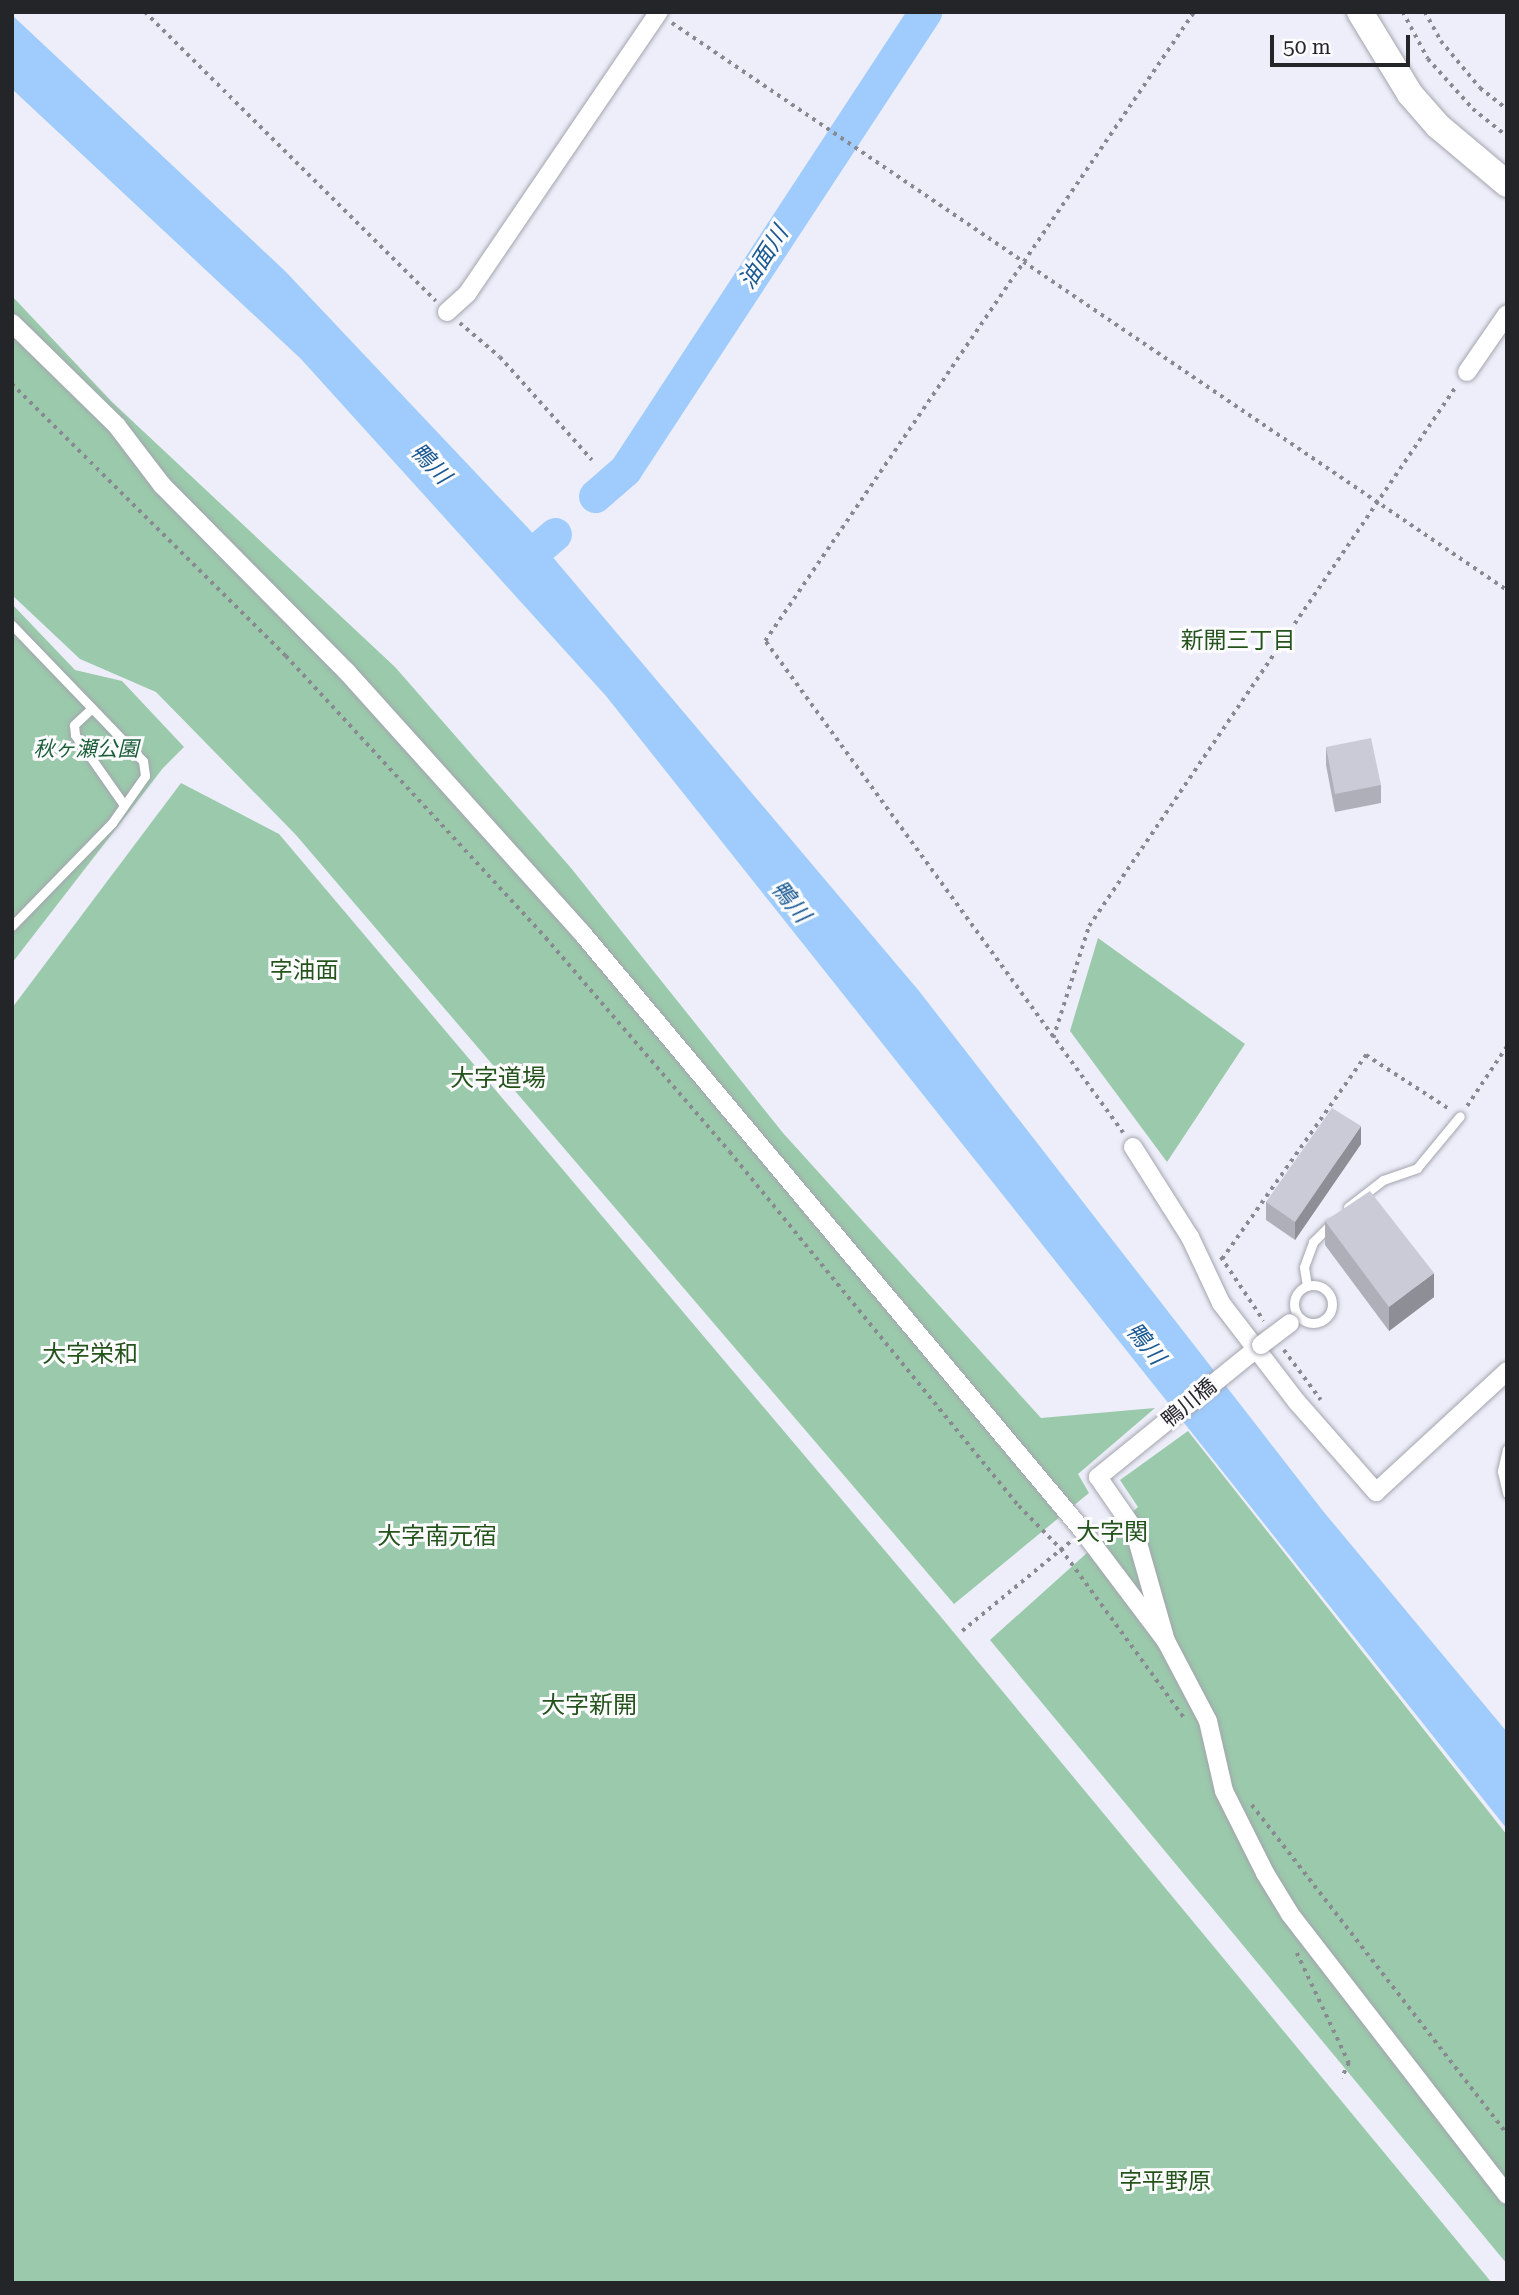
<!DOCTYPE html>
<meta charset="utf-8">
<style>
body{margin:0}
#map{position:relative;width:1519px;height:2295px;overflow:hidden;background:#edeef9;font-family:"Roboto Serif","Noto Sans JP",serif}
div>[style]{position:absolute}
.green>*{inset:0;background:#9bc9ab}
.water>*{inset:0;background:#9fccfc}
.river>*{height:33px;margin:-16.5px;padding:0 16.5px;transform-origin:16.5px;border-radius:16.5px;background:#9fccfc}
.path>*{height:3.5px;margin-top:-1.75px;transform-origin:0;background:repeating-linear-gradient(90deg,#898a91 0 3.5px,transparent 0 8.5px)}
.roads{filter:drop-shadow(0 0 2px #a3a4ae) drop-shadow(0 0 2px #a3a4ae)}
.lane>*{height:9px;margin:-4.5px;padding:0 4.5px;transform-origin:4.5px;border-radius:4.5px;background:#fff}
.lane>.ring{margin:-4.5px;padding:0;box-sizing:content-box;background:none;border:9px solid #fff;border-radius:50%}
.street>*{height:18px;margin:-9px;padding:0 9px;transform-origin:9px;border-radius:9px;background:#fff}
.secondary>*{height:26px;margin:-13px;padding:0 13px;transform-origin:13px;border-radius:13px;background:#fff}
.bridges{filter:drop-shadow(0 0 2px #a3a4ae) drop-shadow(0 0 2px #a3a4ae)}
.street-bridge>*{height:18px;margin:-9px;padding:0 9px;transform-origin:9px;border-radius:9px;background:#fff}
.wall>*{inset:0;background:#aeafb8}
.shaded-wall>*{inset:0;background:#8d8e96}
.building>*{inset:0;background:#cacbd6}
span{translate:-50% -50%;white-space:nowrap;text-align:center;line-height:1.15;-webkit-text-stroke:6px #fcfcfe;paint-order:stroke}
.park-label{font-size:21px;color:#1a5e39;font-style:italic}
.street-label{font-size:21px;color:#242529}
.water-label{font-size:23px;color:#1a5992;font-style:italic}
.neighbourhood-label{font-size:23px;color:#24531c}
.quarter-label{font-size:24px;color:#24531c}
.frame{position:absolute;inset:0;border:14px solid #242529;pointer-events:none}
.scale{position:absolute;left:1270px;top:35px;width:140px;height:32px;box-sizing:border-box;border:4px solid #242529;border-top:0;padding-left:9px;font-size:21px;line-height:24px;white-space:nowrap;color:#242529;-webkit-text-stroke:5px #fcfcfe;paint-order:stroke}
</style>
<div id="map">
<div class="green">
<i style="clip-path:polygon(12px 296px,112px 402px,395px 667px,571px 868px,783px 1133px,1041px 1418px,1155px 1408px,1078px 1474px,1089px 1493px,954px 1604px,296px 835px,156px 692px,80px 659px,12px 595px)"></i>
<i style="clip-path:polygon(12px 604px,75px 670px,122px 681px,184px 747px,163px 768px,12px 963px)"></i>
<i style="clip-path:polygon(181px 783px,279px 834px,941px 1617px,1492px 2283px,12px 2283px,12px 1008px)"></i>
<i style="clip-path:polygon(1098px 938px,1245px 1044px,1167px 1162px,1070px 1031px)"></i>
<i style="clip-path:polygon(1188px 1431px,1507px 1835px,1507px 2264px,990px 1640px,1138px 1507px,1120px 1480px)"></i>
</div>
<div class="water">
<i style="clip-path:polygon(12px 15px,285px 271px,529px 529px,919px 991px,1323px 1511px,1507px 1732px,1507px 1829px,606px 696px,301px 359px,12px 89px)"></i>
</div>
<div class="river">
<i style="left:595px;top:496px;width:40px;rotate:-41deg"></i>
<i style="left:625px;top:470px;width:548px;rotate:-56.77deg"></i>
<i style="left:520px;top:564px;width:46px;rotate:-40.6deg"></i>
</div>
<div class="path">
<i style="left:145px;top:12px;width:410px;rotate:44.8deg"></i>
<i style="left:1403px;top:12px;width:53px;rotate:62deg"></i>
<i style="left:1428px;top:59px;width:67px;rotate:48deg"></i>
<i style="left:1473px;top:109px;width:43px;rotate:38.5deg"></i>
<i style="left:1425px;top:12px;width:33px;rotate:61deg"></i>
<i style="left:1441px;top:41px;width:61px;rotate:50.3deg"></i>
<i style="left:1480px;top:88px;width:34px;rotate:38deg"></i>
<i style="left:672px;top:23px;width:1009px;rotate:34.18deg"></i>
<i style="left:460px;top:323px;width:52px;rotate:40.4deg"></i>
<i style="left:500px;top:357px;width:138px;rotate:48.2deg"></i>
<i style="left:12px;top:384px;width:386px;rotate:44.8deg"></i>
<i style="left:286px;top:656px;width:384px;rotate:47.3deg"></i>
<i style="left:546px;top:938px;width:282px;rotate:49.3deg"></i>
<i style="left:730px;top:1152px;width:457px;rotate:50.8deg"></i>
<i style="left:1019px;top:1506px;width:60px;rotate:45.7deg"></i>
<i style="left:1061px;top:1549px;width:210px;rotate:53.9deg"></i>
<i style="left:1053px;top:1038px;width:118px;rotate:-72.2deg"></i>
<i style="left:1089px;top:926px;width:654px;rotate:-55.78deg"></i>
<i style="left:1467px;top:1106px;width:72px;rotate:-56.3deg"></i>
<i style="left:1123px;top:1133px;width:608px;rotate:-126.04deg"></i>
<i style="left:765px;top:641px;width:761px;rotate:-55.7deg"></i>
<i style="left:1221px;top:1257px;width:77px;rotate:56.1deg"></i>
<i style="left:1222px;top:1259px;width:250px;rotate:-54.8deg"></i>
<i style="left:1366px;top:1055px;width:99px;rotate:33deg"></i>
<i style="left:1284px;top:1350px;width:62px;rotate:53.5deg"></i>
<i style="left:962px;top:1631px;width:141px;rotate:-39.5deg"></i>
<i style="left:1252px;top:1805px;width:416px;rotate:52.2deg"></i>
<i style="left:1297px;top:1953px;width:122px;rotate:64.7deg"></i>
<i style="left:1349px;top:2063px;width:17px;rotate:115deg"></i>
</div>
<div class="roads">
<div class="lane">
<i style="left:12px;top:625px;width:189px;rotate:46.1deg"></i>
<i style="left:143px;top:761px;width:15px;rotate:82deg"></i>
<i style="left:145px;top:776px;width:57px;rotate:125.1deg"></i>
<i style="left:112px;top:823px;width:144px;rotate:134.2deg"></i>
<i style="left:92px;top:708px;width:25px;rotate:137deg"></i>
<i style="left:74px;top:725px;width:10px;rotate:84deg"></i>
<i style="left:75px;top:735px;width:85px;rotate:55deg"></i>
<i style="left:1348px;top:1207px;width:44px;rotate:-37.6deg"></i>
<i style="left:1383px;top:1180px;width:36px;rotate:-19deg"></i>
<i style="left:1417px;top:1168px;width:67px;rotate:-50.4deg"></i>
<i class="ring" style="left:1294px;top:1285px;width:29px;height:29px"></i>
<i style="left:1307px;top:1286px;width:19px;rotate:-99deg"></i>
<i style="left:1304px;top:1267px;width:27px;rotate:-70deg"></i>
<i style="left:1313px;top:1242px;width:25px;rotate:-45deg"></i>
<i style="left:1507px;top:1449px;width:23px;rotate:103deg"></i>
<i style="left:1502px;top:1471px;width:23px;rotate:77deg"></i>
</div>
<div class="street">
<i style="left:447px;top:312px;width:27px;rotate:-42deg"></i>
<i style="left:467px;top:294px;width:341px;rotate:-55.8deg"></i>
<i style="left:12px;top:323px;width:147px;rotate:44.4deg"></i>
<i style="left:117px;top:426px;width:74px;rotate:52.7deg"></i>
<i style="left:162px;top:485px;width:263px;rotate:45.3deg"></i>
<i style="left:347px;top:672px;width:351px;rotate:48deg"></i>
<i style="left:582px;top:933px;width:780px;rotate:50.04deg"></i>
<i style="left:1083px;top:1531px;width:138px;rotate:53deg"></i>
<i style="left:1467px;top:372px;width:70px;rotate:-55.4deg"></i>
<i style="left:1133px;top:1147px;width:107px;rotate:57.7deg"></i>
<i style="left:1190px;top:1237px;width:73px;rotate:64.8deg"></i>
<i style="left:1221px;top:1303px;width:125px;rotate:52.5deg"></i>
<i style="left:1297px;top:1402px;width:120px;rotate:48.7deg"></i>
<i style="left:1376px;top:1492px;width:178px;rotate:-42.7deg"></i>
<i style="left:1261px;top:1345px;width:210px;rotate:141deg"></i>
<i style="left:1098px;top:1477px;width:63px;rotate:55.3deg"></i>
<i style="left:1134px;top:1529px;width:116px;rotate:74.1deg"></i>
<i style="left:1166px;top:1641px;width:90px;rotate:62.3deg"></i>
<i style="left:1208px;top:1721px;width:72px;rotate:77.1deg"></i>
<i style="left:1224px;top:1791px;width:92px;rotate:63.4deg"></i>
<i style="left:1265px;top:1873px;width:48px;rotate:58.6deg"></i>
<i style="left:1290px;top:1914px;width:355px;rotate:52.3deg"></i>
</div>
<div class="secondary">
<i style="left:1360px;top:12px;width:96px;rotate:58.6deg"></i>
<i style="left:1410px;top:94px;width:43px;rotate:48.8deg"></i>
<i style="left:1438px;top:126px;width:90px;rotate:40deg"></i>
</div>
</div>
<div class="bridges">
<div class="street-bridge">
<i style="left:1261px;top:1345px;width:36px;rotate:-37deg"></i>
</div>
</div>
<div class="wall">
<i style="clip-path:polygon(1326px 747px,1381px 785px,1381px 803px,1335px 812px,1326px 765px)"></i>
<i style="clip-path:polygon(1361px 1144px,1295px 1240px,1266px 1220px,1266px 1202px)"></i>
<i style="clip-path:polygon(1325px 1221px,1434px 1297px,1389px 1331px,1325px 1245px)"></i>
</div>
<div class="shaded-wall">
<i style="clip-path:polygon(1361px 1126px,1361px 1144px,1295px 1240px,1295px 1222px)"></i>
<i style="clip-path:polygon(1434px 1273px,1434px 1297px,1389px 1331px,1389px 1307px)"></i>
</div>
<div class="building">
<i style="clip-path:polygon(1371px 738px,1381px 785px,1335px 794px,1326px 747px)"></i>
<i style="clip-path:polygon(1332px 1108px,1361px 1126px,1295px 1222px,1266px 1202px)"></i>
<i style="clip-path:polygon(1370px 1191px,1434px 1273px,1389px 1307px,1325px 1221px)"></i>
</div>
<div class="park-label">
<span style="left:86px;top:749px">秋ヶ瀬公園</span>
</div>
<div class="street-label">
<span style="left:1189px;top:1403px;rotate:-39deg">鴨川橋</span>
</div>
<div class="water-label">
<span style="left:764px;top:258px;rotate:-57deg">油面川</span>
<span style="left:430px;top:464px;rotate:46deg">鴨川</span>
<span style="left:790px;top:902px;rotate:51deg">鴨川</span>
<span style="left:1145px;top:1344px;rotate:51deg">鴨川</span>
</div>
<div class="neighbourhood-label">
<span style="left:1238px;top:641px">新開三丁目</span>
<span style="left:304px;top:971px">字油面</span>
<span style="left:1165px;top:2182px">字平野原</span>
</div>
<div class="quarter-label">
<span style="left:498px;top:1079px">大字道場</span>
<span style="left:90px;top:1355px">大字栄和</span>
<span style="left:1112px;top:1533px">大字関</span>
<span style="left:437px;top:1537px">大字南元宿</span>
<span style="left:589px;top:1706px">大字新開</span>
</div>
<div class="frame"></div>
<div class="scale">50 m</div>
</div>
